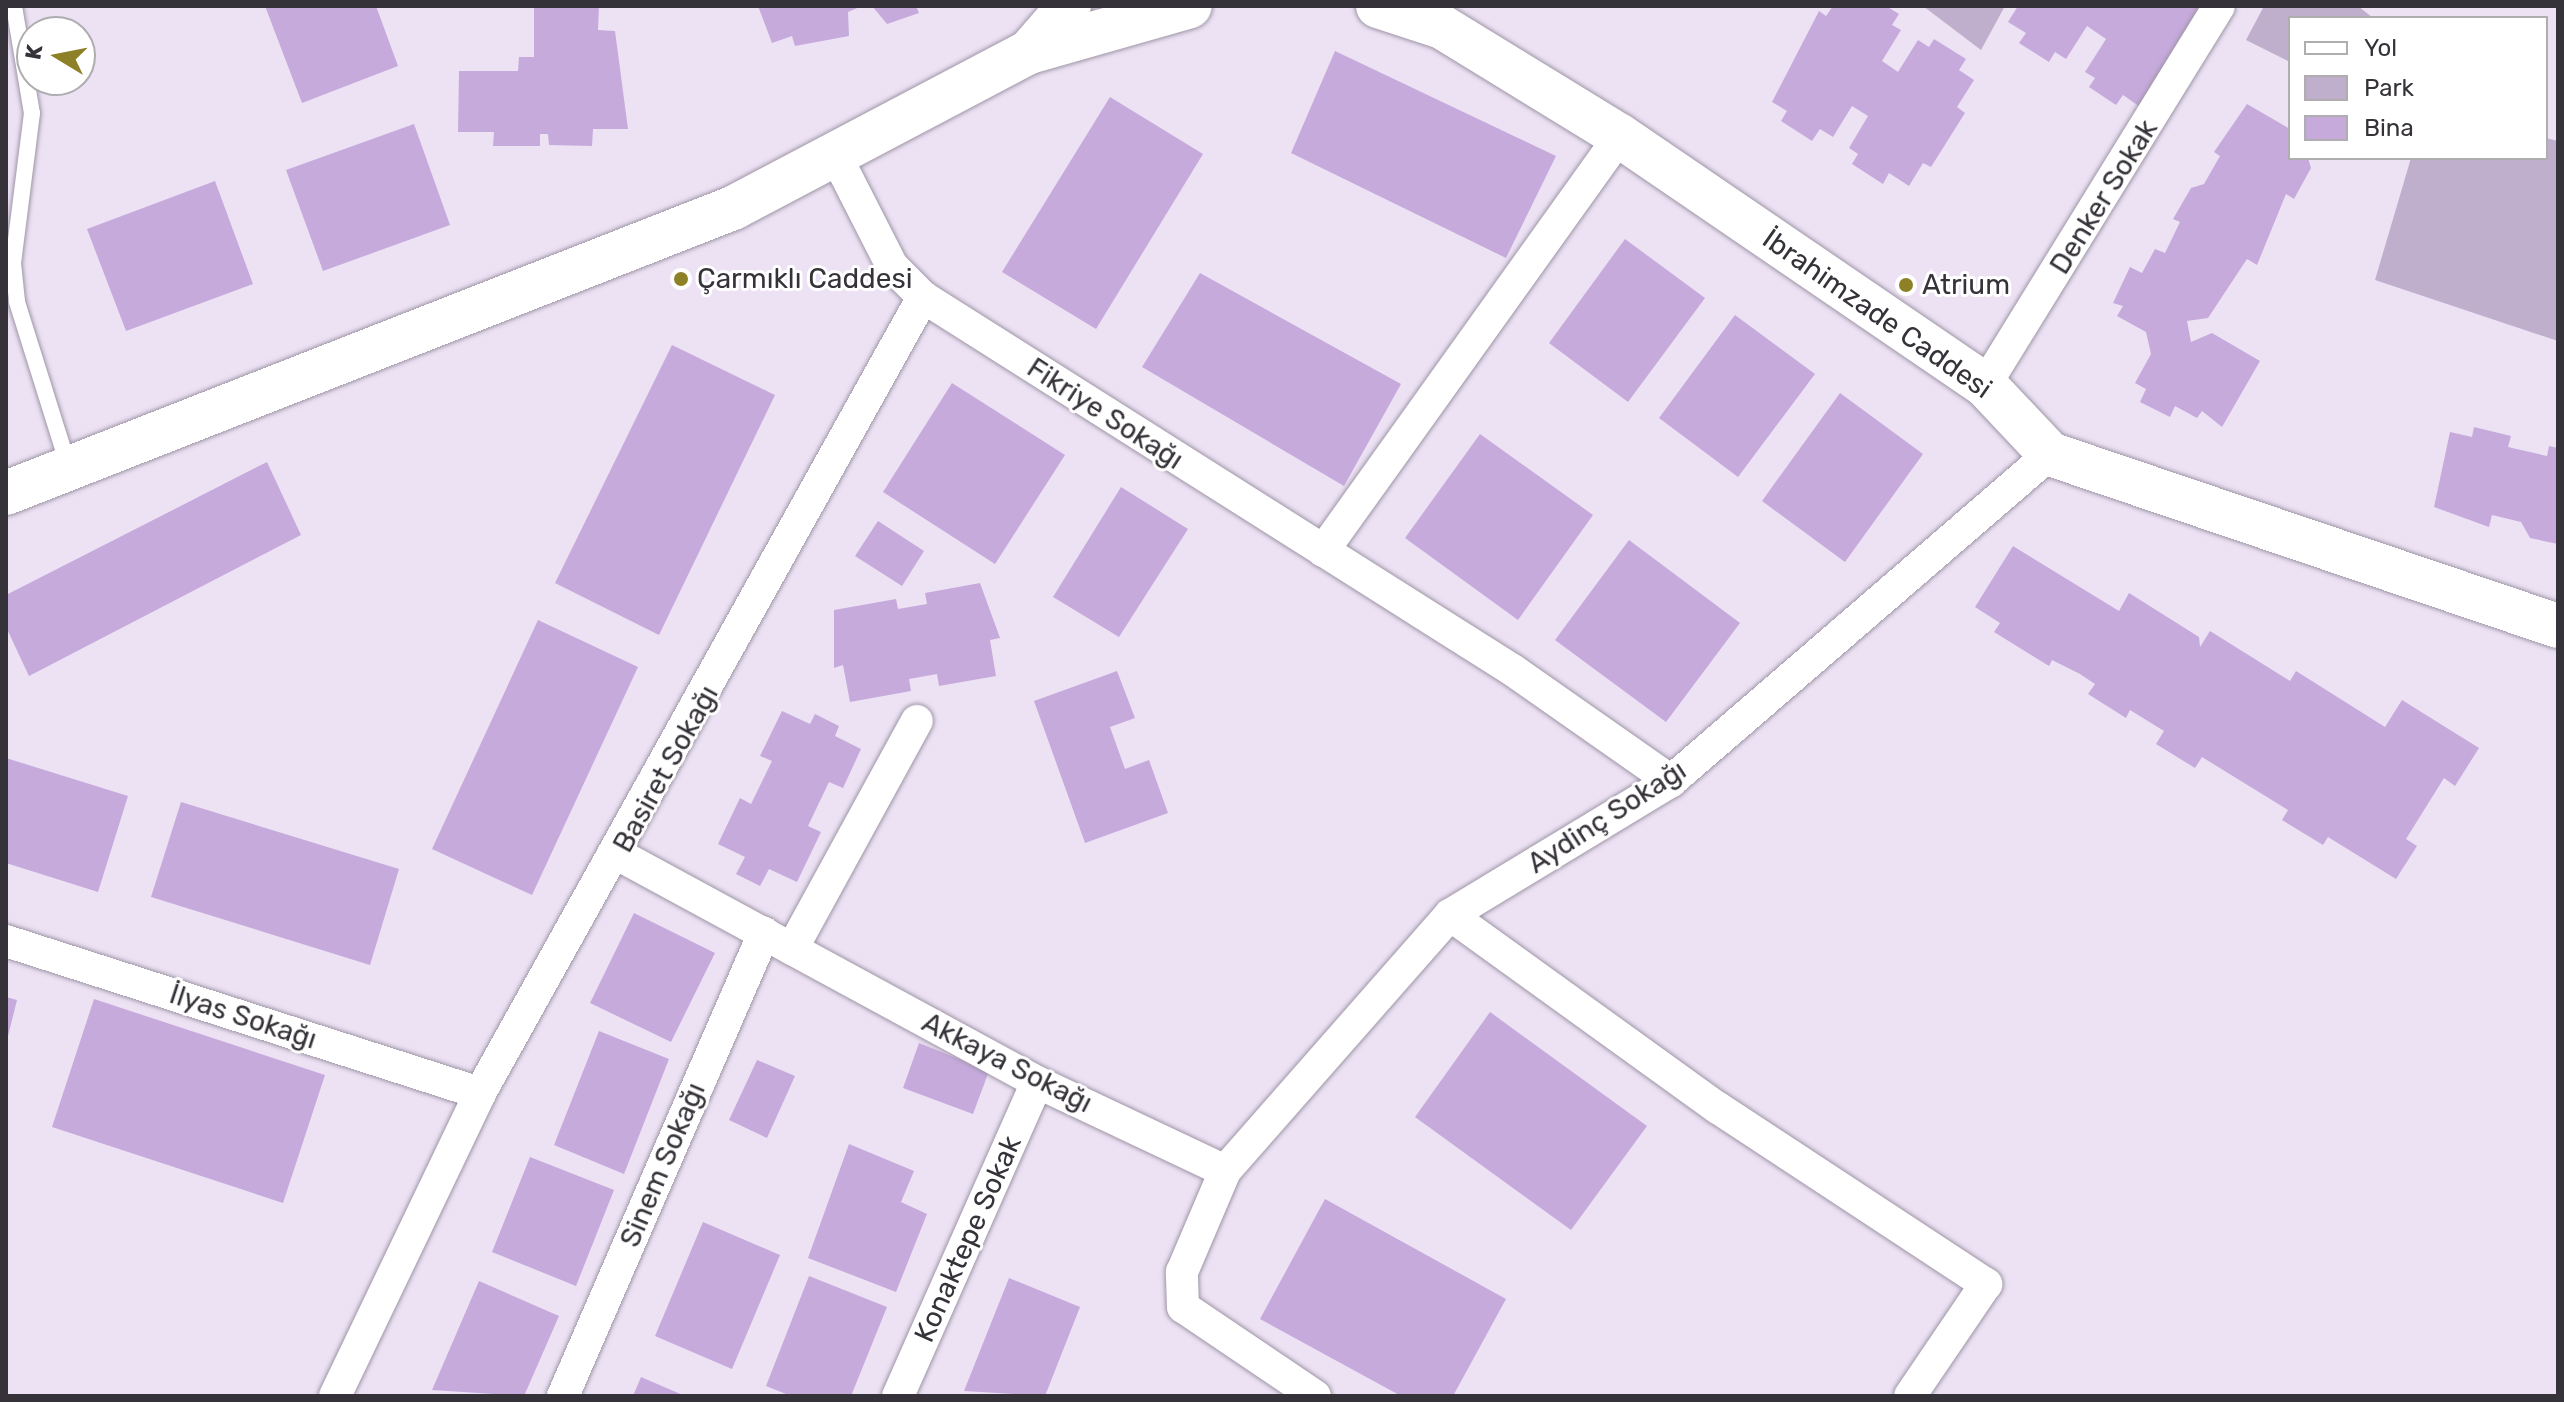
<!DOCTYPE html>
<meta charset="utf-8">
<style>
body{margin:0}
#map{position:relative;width:2564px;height:1402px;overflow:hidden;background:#ece2f4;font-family:Rubik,sans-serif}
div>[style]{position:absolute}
.green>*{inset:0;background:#bfaecc}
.building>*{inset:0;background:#c6aadc}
.roads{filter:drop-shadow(0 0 2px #9e95a6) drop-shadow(0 0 2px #9e95a6)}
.lane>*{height:16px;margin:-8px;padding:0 8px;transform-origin:8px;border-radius:8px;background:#fff}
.street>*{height:32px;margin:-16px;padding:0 16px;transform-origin:16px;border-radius:16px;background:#fff}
.secondary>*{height:44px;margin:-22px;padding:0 22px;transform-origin:22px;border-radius:22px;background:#fff}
.dots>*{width:22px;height:22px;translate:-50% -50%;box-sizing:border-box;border:4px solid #fff;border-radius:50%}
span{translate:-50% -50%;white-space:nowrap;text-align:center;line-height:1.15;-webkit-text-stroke:6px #fff;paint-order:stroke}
.street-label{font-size:28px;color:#363239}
.poi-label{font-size:28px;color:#363239}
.left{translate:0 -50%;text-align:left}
.frame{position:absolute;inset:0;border:8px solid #363239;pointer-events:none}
.legend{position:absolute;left:2288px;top:16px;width:260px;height:144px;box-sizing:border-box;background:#fff;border:2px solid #afadb0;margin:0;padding:10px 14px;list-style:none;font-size:24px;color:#363239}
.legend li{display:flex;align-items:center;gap:16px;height:40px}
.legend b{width:40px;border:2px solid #afadb0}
.north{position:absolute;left:16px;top:16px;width:80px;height:80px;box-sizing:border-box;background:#fff;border:2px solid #afadb0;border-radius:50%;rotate:280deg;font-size:22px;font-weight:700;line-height:32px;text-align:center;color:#363239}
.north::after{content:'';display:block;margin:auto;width:28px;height:36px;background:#8e8027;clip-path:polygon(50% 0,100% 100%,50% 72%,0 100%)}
</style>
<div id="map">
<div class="green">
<i style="clip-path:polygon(1923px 6px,2005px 6px,1981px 50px)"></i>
<i style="clip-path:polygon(2264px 6px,2358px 6px,2373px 18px,2290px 18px,2290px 62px,2246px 40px)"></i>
<i style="clip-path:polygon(2546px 138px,2558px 141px,2558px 341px,2375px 280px,2411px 158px,2546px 158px)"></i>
</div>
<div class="building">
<i style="clip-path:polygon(265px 6px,376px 6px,398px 66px,302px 103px)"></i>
<i style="clip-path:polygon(534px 6px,599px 6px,598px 30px,615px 31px,628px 129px,593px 129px,592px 146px,549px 145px,548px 134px,540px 134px,540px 146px,493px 146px,494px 132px,458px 132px,459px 71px,518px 71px,519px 57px,534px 57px)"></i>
<i style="clip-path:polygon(758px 6px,862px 6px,848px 12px,849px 36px,795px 46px,792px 36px,772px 43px)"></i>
<i style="clip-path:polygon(872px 6px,916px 6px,919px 13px,887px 24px)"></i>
<i style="clip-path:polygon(1833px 6px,1886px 6px,1899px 14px,1892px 25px,1901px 30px,1882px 61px,1898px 72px,1918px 40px,1929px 47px,1934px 39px,1966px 59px,1959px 70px,1974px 80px,1957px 107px,1965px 113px,1931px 167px,1923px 163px,1909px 186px,1889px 173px,1883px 184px,1852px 164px,1858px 154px,1849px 148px,1868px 116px,1852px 106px,1833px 137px,1820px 129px,1812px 141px,1781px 121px,1787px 111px,1772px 102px,1819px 11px,1826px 16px)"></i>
<i style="clip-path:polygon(2018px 6px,2210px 6px,2143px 109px,2123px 95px,2116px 105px,2089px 87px,2095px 78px,2085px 72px,2106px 39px,2087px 26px,2066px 59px,2055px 52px,2049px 62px,2019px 43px,2026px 33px,2008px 22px)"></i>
<i style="clip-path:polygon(1335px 51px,1556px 156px,1506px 258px,1291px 153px)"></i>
<i style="clip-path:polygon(1110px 97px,1203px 154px,1096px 329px,1002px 272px)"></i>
<i style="clip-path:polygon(2247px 104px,2290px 129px,2290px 158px,2308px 158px,2311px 168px,2294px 199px,2286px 194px,2257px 265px,2247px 259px,2208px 318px,2187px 321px,2191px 342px,2212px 333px,2260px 361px,2222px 427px,2202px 411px,2197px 418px,2175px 406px,2170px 417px,2140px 402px,2146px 389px,2135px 383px,2151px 354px,2146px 332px,2117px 316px,2123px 306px,2113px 303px,2130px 267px,2142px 273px,2155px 249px,2165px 253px,2180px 222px,2173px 219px,2191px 188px,2204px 184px,2220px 156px,2214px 152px)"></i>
<i style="clip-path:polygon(414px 124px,450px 225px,323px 271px,286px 170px)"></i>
<i style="clip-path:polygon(215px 181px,253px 284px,126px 331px,87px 229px)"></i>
<i style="clip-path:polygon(1625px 239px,1705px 298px,1628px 402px,1549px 343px)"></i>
<i style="clip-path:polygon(1200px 273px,1401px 384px,1344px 486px,1142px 367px)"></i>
<i style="clip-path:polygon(1735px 315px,1815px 374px,1738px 477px,1659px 418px)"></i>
<i style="clip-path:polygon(672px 345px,775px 395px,659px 635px,555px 583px)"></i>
<i style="clip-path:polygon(952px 383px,1065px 455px,995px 564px,883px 492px)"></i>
<i style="clip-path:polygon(1840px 393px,1923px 454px,1845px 562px,1762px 501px)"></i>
<i style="clip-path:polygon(2474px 427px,2511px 436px,2508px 447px,2547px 456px,2549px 446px,2558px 448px,2558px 544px,2530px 538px,2521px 522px,2492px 515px,2489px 527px,2434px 507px,2450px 432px,2472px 437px)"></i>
<i style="clip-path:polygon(1480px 434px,1593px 515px,1518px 620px,1405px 538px)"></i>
<i style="clip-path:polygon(267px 462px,301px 535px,29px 676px,6px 627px,6px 595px)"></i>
<i style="clip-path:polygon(1121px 487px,1188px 529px,1119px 637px,1053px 597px)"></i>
<i style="clip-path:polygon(878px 521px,924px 551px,902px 586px,855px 556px)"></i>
<i style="clip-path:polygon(1629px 540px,1740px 623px,1666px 722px,1555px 640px)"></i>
<i style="clip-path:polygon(2013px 546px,2119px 611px,2129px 593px,2199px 637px,2200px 647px,2210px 631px,2290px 681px,2296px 671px,2385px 727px,2402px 700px,2479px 748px,2455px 786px,2444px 778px,2406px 839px,2417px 846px,2396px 879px,2328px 837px,2323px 845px,2282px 820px,2288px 810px,2202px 757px,2195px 768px,2156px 744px,2164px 731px,2130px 710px,2126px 718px,2088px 694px,2095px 684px,2080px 674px,2052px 660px,2049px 666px,1994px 632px,2000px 623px,1975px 607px)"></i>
<i style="clip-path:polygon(980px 583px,1000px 638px,990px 640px,996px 676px,939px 686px,937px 674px,909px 679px,911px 691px,850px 702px,843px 665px,834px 668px,834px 610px,896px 599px,898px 609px,927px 604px,925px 593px)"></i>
<i style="clip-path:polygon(538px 620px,638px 667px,532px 895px,432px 849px)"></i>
<i style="clip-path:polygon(1117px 671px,1135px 718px,1110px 727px,1125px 769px,1149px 760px,1168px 813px,1085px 843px,1034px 701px)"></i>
<i style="clip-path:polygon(782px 711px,810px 724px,815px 714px,839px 726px,835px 736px,861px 749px,843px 788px,829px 782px,808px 826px,821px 832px,797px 882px,769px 869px,760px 886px,736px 874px,745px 857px,718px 844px,740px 798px,751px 804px,772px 761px,760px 756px)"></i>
<i style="clip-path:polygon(6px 758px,128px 796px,98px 892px,6px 863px)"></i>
<i style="clip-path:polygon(181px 802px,399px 869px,370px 965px,151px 897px)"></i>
<i style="clip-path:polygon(634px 913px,715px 953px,671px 1042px,590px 1003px)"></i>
<i style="clip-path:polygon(6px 997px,17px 1000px,7px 1040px,6px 1040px)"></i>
<i style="clip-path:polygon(94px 999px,325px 1075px,283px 1203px,52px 1127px)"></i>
<i style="clip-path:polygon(1490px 1012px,1647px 1126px,1571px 1230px,1415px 1117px)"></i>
<i style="clip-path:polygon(599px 1031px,669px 1059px,624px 1174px,554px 1145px)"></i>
<i style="clip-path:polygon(919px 1043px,989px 1071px,973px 1114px,903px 1088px)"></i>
<i style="clip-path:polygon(757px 1060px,795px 1076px,767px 1138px,729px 1120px)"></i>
<i style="clip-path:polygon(849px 1144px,914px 1171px,901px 1202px,927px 1214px,896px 1292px,808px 1258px)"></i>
<i style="clip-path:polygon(530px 1157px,614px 1190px,576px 1286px,492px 1252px)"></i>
<i style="clip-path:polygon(1325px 1199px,1506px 1299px,1453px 1396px,1401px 1396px,1260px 1319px)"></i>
<i style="clip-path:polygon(703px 1222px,780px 1255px,732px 1369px,655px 1336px)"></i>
<i style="clip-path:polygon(809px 1276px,887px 1307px,851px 1396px,791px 1396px,766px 1386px)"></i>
<i style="clip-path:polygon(1009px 1278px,1080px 1307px,1045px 1396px,964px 1391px)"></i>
<i style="clip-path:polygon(479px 1281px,559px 1316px,524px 1396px,432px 1390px)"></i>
<i style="clip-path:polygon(641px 1377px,685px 1396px,633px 1396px)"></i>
</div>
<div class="roads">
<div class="lane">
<i style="left:14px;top:6px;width:109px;rotate:80.5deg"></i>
<i style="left:32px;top:113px;width:151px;rotate:97.2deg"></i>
<i style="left:13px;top:263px;width:39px;rotate:84deg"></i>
<i style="left:17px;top:302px;width:171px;rotate:72.6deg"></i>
</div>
<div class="street">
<i style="left:923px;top:297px;width:699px;rotate:32.33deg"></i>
<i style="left:1514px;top:671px;width:192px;rotate:35deg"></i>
<i style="left:1985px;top:385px;width:445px;rotate:-58.3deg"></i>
<i style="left:1323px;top:551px;width:510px;rotate:-54.41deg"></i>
<i style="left:619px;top:855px;width:476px;rotate:28.5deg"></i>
<i style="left:1037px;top:1082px;width:208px;rotate:25.3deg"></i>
<i style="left:1450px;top:915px;width:330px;rotate:35.8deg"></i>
<i style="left:1718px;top:1108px;width:321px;rotate:33.3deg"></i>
<i style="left:1986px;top:1284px;width:135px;rotate:124.2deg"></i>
<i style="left:6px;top:941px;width:498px;rotate:17.8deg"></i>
<i style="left:792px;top:949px;width:260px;rotate:-61.3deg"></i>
<i style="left:335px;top:1396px;width:336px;rotate:-64.4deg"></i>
<i style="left:480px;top:1093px;width:911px;rotate:-60.9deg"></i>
<i style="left:923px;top:297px;width:44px;rotate:-135deg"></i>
<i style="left:892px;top:266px;width:128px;rotate:-117deg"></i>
<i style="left:563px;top:1396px;width:505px;rotate:-66.53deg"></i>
<i style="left:898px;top:1396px;width:343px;rotate:-66.1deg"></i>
<i style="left:1315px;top:1396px;width:159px;rotate:-146deg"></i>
<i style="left:1183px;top:1307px;width:35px;rotate:-92deg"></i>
<i style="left:1182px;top:1272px;width:110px;rotate:-66.9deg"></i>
<i style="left:1225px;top:1171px;width:341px;rotate:-48.7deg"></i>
<i style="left:1450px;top:915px;width:258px;rotate:-31.2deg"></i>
<i style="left:1671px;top:781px;width:501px;rotate:-40.79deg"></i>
</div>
<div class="secondary">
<i style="left:1378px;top:6px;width:67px;rotate:18.2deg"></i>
<i style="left:1442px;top:27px;width:209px;rotate:31.5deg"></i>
<i style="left:1620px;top:136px;width:442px;rotate:34.3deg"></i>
<i style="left:1985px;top:385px;width:95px;rotate:46.7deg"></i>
<i style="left:2050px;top:454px;width:536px;rotate:18.71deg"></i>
<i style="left:1029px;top:52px;width:61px;rotate:-49deg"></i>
<i style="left:6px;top:493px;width:781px;rotate:-21.41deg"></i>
<i style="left:733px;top:208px;width:335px;rotate:-27.8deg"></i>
<i style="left:1029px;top:52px;width:167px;rotate:-15.9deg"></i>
</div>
</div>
<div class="dots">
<i style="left:681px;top:279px;background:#8e8027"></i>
<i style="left:1906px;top:285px;background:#8e8027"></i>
</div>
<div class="street-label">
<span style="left:2104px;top:197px;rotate:-58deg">Denker Sokak</span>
<span style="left:1877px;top:314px;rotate:35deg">İbrahimzade Caddesi</span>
<span style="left:1105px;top:414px;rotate:33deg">Fikriye Sokağı</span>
<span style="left:666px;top:769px;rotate:-61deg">Basiret Sokağı</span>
<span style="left:1607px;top:817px;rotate:-33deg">Aydinç Sokağı</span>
<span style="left:243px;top:1017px;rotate:18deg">İlyas Sokağı</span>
<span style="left:1007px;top:1063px;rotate:27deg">Akkaya Sokağı</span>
<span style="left:663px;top:1165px;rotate:-67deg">Sinem Sokağı</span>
<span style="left:968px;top:1239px;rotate:-66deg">Konaktepe Sokak</span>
</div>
<div class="poi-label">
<span class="left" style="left:697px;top:279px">Çarmıklı Caddesi</span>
<span class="left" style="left:1922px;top:285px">Atrium</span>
</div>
<div class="frame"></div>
<ul class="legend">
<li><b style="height:10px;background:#fff"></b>Yol</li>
<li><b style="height:22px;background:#bfaecc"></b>Park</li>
<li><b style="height:22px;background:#c6aadc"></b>Bina</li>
</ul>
<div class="north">K</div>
</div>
